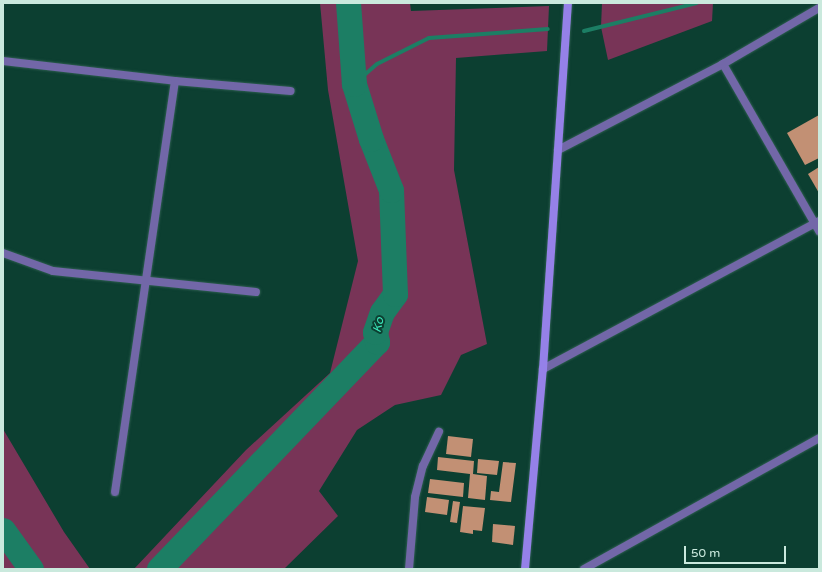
<!DOCTYPE html>
<style>
body{margin:0}
#map{position:relative;width:822px;height:572px;overflow:hidden;background:#0c3f31;font-family:"Varela Round",sans-serif}
div>[style]{position:absolute}
.green>*{inset:0;background:#783457}
.stream>*{height:4px;margin:-2px;padding:0 2px;transform-origin:2px;border-radius:2px;background:#1c7e64}
.river>*{height:25px;margin:-12.5px;padding:0 12.5px;transform-origin:12.5px;border-radius:12.5px;background:#1c7e64}
.building>*{inset:0;background:#c29074}
.roads{filter:drop-shadow(0 0 1px #2e5e50) drop-shadow(0 0 1px #2e5e50)}
.minor>*{height:8px;margin:-4px;padding:0 4px;transform-origin:4px;border-radius:4px;background:#7267a8}
.secondary>*{height:8px;margin:-4px;padding:0 4px;transform-origin:4px;border-radius:4px;background:#9581e8}
span{translate:-50% -50%;white-space:nowrap;text-align:center;line-height:1.15;-webkit-text-stroke:4px #0c3f31;paint-order:stroke}
.water-label{font-size:12px;color:#3be9bb;font-style:italic}
.frame{position:absolute;inset:0;border:4px solid #cae9dd;pointer-events:none}
.scale{position:absolute;left:684px;top:546px;width:102px;height:18px;box-sizing:border-box;border:2px solid #cae9dd;border-top:0;padding-left:5px;font-size:12px;line-height:14px;white-space:nowrap;color:#cae9dd;-webkit-text-stroke:3px #0c3f31;paint-order:stroke}
</style>
<div id="map">
<div class="green">
<i style="clip-path:polygon(320px 3px,410px 3px,411px 11px,549px 6px,547px 51px,456px 58px,454px 170px,487px 344px,461px 355px,441px 395px,395px 405px,357px 430px,319px 491px,338px 516px,284px 569px,134px 569px,246px 450px,330px 373px,358px 261px,328px 90px)"></i>
<i style="clip-path:polygon(602px 3px,713px 3px,712px 21px,608px 60px,601px 27px)"></i>
<i style="clip-path:polygon(3px 429px,64px 532px,90px 569px,3px 569px)"></i>
</div>
<div class="stream">
<i style="left:584px;top:31px;width:116px;rotate:-13.9deg"></i>
<i style="left:354px;top:84px;width:30px;rotate:-41deg"></i>
<i style="left:377px;top:64px;width:58px;rotate:-26.6deg"></i>
<i style="left:429px;top:38px;width:119px;rotate:-4.3deg"></i>
</div>
<div class="river">
<i style="left:3px;top:530px;width:48px;rotate:54.3deg"></i>
<i style="left:159px;top:569px;width:315px;rotate:-46.2deg"></i>
<i style="left:377px;top:342px;width:10px;rotate:-101deg"></i>
<i style="left:375px;top:332px;width:21px;rotate:-71deg"></i>
<i style="left:382px;top:312px;width:22px;rotate:-54deg"></i>
<i style="left:395px;top:294px;width:104px;rotate:-92.2deg"></i>
<i style="left:391px;top:190px;width:55px;rotate:-111.4deg"></i>
<i style="left:371px;top:139px;width:58px;rotate:-107.2deg"></i>
<i style="left:354px;top:84px;width:81px;rotate:-94.2deg"></i>
</div>
<div class="building">
<i style="clip-path:polygon(819px 115px,819px 158px,805px 165px,787px 133px)"></i>
<i style="clip-path:polygon(819px 167px,819px 193px,808px 174px)"></i>
<i style="clip-path:polygon(448px 436px,473px 439px,471px 457px,446px 454px)"></i>
<i style="clip-path:polygon(438px 457px,474px 461px,473px 474px,487px 476px,485px 500px,468px 498px,470px 474px,437px 470px)"></i>
<i style="clip-path:polygon(478px 459px,499px 461px,497px 475px,477px 473px)"></i>
<i style="clip-path:polygon(503px 462px,516px 463px,511px 502px,490px 500px,491px 491px,499px 492px)"></i>
<i style="clip-path:polygon(430px 479px,464px 483px,463px 497px,428px 493px)"></i>
<i style="clip-path:polygon(427px 497px,449px 500px,447px 515px,425px 512px)"></i>
<i style="clip-path:polygon(453px 501px,460px 502px,457px 523px,450px 522px)"></i>
<i style="clip-path:polygon(463px 506px,485px 508px,482px 531px,473px 530px,473px 534px,460px 532px)"></i>
<i style="clip-path:polygon(493px 524px,515px 526px,513px 545px,492px 542px)"></i>
</div>
<div class="roads">
<div class="minor">
<i style="left:3px;top:61px;width:173px;rotate:6.6deg"></i>
<i style="left:175px;top:81px;width:116px;rotate:4.9deg"></i>
<i style="left:723px;top:64px;width:193px;rotate:60.1deg"></i>
<i style="left:558px;top:150px;width:186px;rotate:-27.5deg"></i>
<i style="left:723px;top:64px;width:111px;rotate:-30.3deg"></i>
<i style="left:3px;top:253px;width:53px;rotate:19.8deg"></i>
<i style="left:53px;top:271px;width:204px;rotate:5.9deg"></i>
<i style="left:543px;top:369px;width:313px;rotate:-28.2deg"></i>
<i style="left:115px;top:492px;width:415px;rotate:-81.7deg"></i>
<i style="left:409px;top:569px;width:72px;rotate:-85.2deg"></i>
<i style="left:415px;top:497px;width:32px;rotate:-76deg"></i>
<i style="left:423px;top:466px;width:38px;rotate:-65deg"></i>
<i style="left:584px;top:569px;width:269px;rotate:-29.1deg"></i>
</div>
<div class="secondary">
<i style="left:525px;top:569px;width:201px;rotate:-84.9deg"></i>
<i style="left:543px;top:369px;width:367px;rotate:-86.1deg"></i>
</div>
</div>
<div class="water-label">
<span style="left:379px;top:325px;rotate:-76deg">Ko</span>
</div>
<div class="frame"></div>
<div class="scale">50 m</div>
</div>
